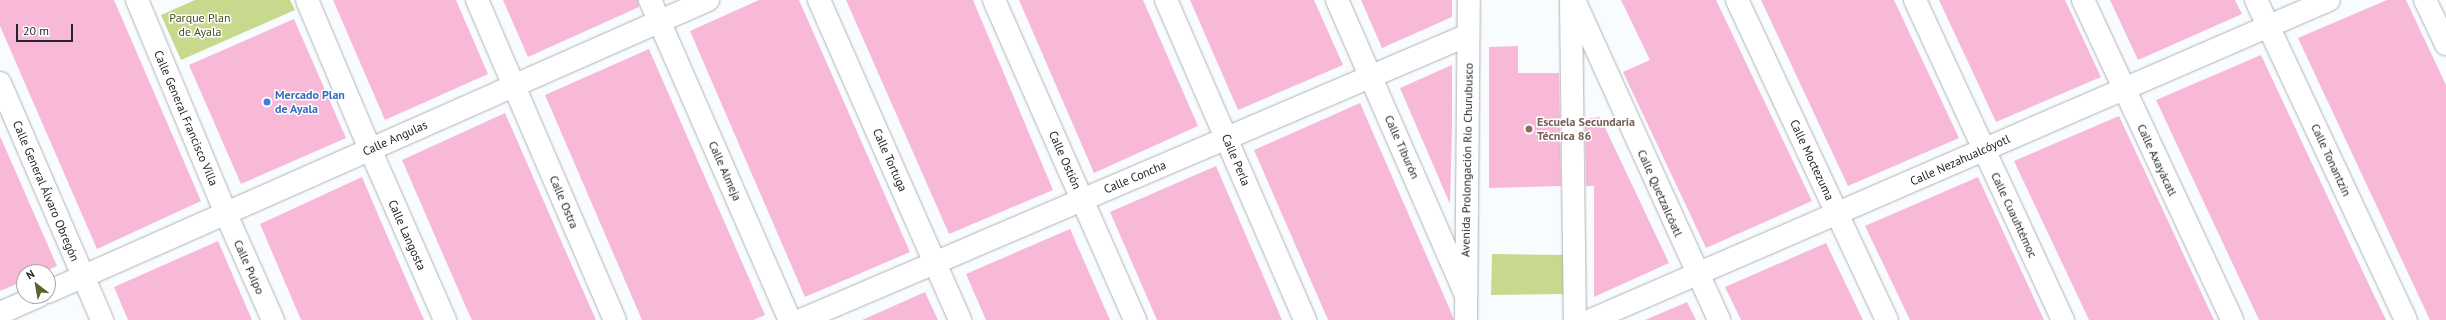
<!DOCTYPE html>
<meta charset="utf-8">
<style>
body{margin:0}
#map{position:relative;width:2446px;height:320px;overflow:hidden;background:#f8fcff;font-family:"PT Sans",sans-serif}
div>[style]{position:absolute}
.green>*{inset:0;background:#c8d98e}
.building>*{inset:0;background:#f8b8d8}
.roads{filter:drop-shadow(0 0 1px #aeb2b5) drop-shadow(0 0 1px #aeb2b5)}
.minor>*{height:22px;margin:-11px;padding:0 11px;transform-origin:11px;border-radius:11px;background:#fff}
.dots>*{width:11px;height:11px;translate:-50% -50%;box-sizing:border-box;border:2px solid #fff;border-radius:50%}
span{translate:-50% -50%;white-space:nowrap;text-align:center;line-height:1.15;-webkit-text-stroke:3px #fff;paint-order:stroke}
.park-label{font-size:12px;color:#454f16}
.shop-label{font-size:12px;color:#366cbe;font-weight:700}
.left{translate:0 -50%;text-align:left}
.street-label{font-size:12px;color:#242526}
.education-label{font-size:12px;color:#785e54;font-weight:700}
.north{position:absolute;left:16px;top:264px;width:40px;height:40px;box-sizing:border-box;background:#fff;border:1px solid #a7a8a8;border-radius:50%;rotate:329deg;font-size:11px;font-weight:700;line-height:16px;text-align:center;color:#242526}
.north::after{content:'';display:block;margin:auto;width:14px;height:18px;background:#5c612e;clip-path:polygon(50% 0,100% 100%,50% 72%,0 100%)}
.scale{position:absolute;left:16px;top:24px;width:57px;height:18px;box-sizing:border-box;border:2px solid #242526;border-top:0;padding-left:5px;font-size:12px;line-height:14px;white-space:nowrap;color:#242526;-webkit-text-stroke:3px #fff;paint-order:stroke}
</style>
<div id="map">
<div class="green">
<i style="clip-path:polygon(195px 0,290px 0,295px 10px,181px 60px,161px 15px)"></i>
<i style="clip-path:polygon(1492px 254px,1565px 255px,1566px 294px,1491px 295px)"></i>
</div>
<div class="building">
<i style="clip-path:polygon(0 0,114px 0,201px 201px,97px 249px,0 26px)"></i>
<i style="clip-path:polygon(333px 0,456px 0,488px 74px,385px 120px)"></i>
<i style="clip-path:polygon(503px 0,638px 0,639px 7px,528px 57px)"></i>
<i style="clip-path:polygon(759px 0,799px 0,910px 252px,805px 297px,690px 31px)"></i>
<i style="clip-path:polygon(846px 0,973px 0,1053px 190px,949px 234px)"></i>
<i style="clip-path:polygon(1019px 0,1143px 0,1198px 126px,1094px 173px)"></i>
<i style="clip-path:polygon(1190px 0,1314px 0,1343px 65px,1238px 110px)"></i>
<i style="clip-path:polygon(1361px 0,1452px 0,1452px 17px,1382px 48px)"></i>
<i style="clip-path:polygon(1621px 0,1716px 0,1812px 201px,1706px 248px,1623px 72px,1650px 60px)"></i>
<i style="clip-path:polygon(1761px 0,1894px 0,1959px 138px,1848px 186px)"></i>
<i style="clip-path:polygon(1939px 0,2065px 0,2101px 77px,1996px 122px)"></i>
<i style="clip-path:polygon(2110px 0,2235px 0,2242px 14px,2138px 60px)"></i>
<i style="clip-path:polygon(2387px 0,2406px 0,2446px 85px,2446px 320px,2430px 320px,2298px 38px)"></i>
<i style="clip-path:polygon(294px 19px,346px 138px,241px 184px,189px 65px)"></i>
<i style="clip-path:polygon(1518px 46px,1518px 73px,1559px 73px,1561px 186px,1489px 188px,1489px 47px)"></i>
<i style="clip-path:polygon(649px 49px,765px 315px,753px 320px,642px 320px,545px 95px)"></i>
<i style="clip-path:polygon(2261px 55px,2370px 287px,2386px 320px,2259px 320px,2156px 100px)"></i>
<i style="clip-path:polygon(1452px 65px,1452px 127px,1450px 204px,1400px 88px)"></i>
<i style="clip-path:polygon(1360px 103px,1448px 305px,1454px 320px,1328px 320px,1254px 150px)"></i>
<i style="clip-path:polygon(505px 113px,573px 268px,596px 320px,472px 320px,468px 312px,402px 160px)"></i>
<i style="clip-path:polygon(2119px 116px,2162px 208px,2214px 320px,2089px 320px,2014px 161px)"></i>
<i style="clip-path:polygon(1600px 117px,1669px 263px,1594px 297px,1594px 186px,1586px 186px,1585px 119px)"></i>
<i style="clip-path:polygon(0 136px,57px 266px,43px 272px,24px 272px,24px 281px,0 291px)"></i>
<i style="clip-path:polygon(1216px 166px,1241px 224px,1282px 320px,1157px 320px,1110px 212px)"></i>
<i style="clip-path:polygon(362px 177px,382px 224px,424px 320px,301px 320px,260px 224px)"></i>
<i style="clip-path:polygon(1978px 177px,2044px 320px,1910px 320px,1865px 226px)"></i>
<i style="clip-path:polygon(1070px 229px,1110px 320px,986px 320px,966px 274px)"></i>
<i style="clip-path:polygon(218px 241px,252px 320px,128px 320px,114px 287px)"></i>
<i style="clip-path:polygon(1826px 243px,1863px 320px,1741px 320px,1725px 287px)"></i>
<i style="clip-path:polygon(925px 292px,938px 320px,862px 320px)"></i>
<i style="clip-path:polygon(1687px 302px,1696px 320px,1645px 320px)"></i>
</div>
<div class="roads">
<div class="minor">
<i style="left:137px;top:0;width:232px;rotate:67.4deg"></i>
<i style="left:226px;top:214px;width:116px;rotate:66.1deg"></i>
<i style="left:307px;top:0;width:162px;rotate:67.1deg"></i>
<i style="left:370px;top:149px;width:187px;rotate:66.3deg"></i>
<i style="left:477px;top:0;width:348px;rotate:66.7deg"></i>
<i style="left:650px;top:0;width:349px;rotate:66.4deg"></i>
<i style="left:819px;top:0;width:350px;rotate:66.2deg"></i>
<i style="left:994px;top:0;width:350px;rotate:66.2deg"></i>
<i style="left:1166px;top:0;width:349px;rotate:66.5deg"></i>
<i style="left:1337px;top:0;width:322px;rotate:66.4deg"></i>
<i style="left:1574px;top:0;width:351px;rotate:65.6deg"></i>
<i style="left:1737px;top:0;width:353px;rotate:64.9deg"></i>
<i style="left:1915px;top:0;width:353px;rotate:65.2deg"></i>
<i style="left:2083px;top:0;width:353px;rotate:65deg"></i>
<i style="left:2256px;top:0;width:353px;rotate:64.9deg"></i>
<i style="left:2425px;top:0;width:49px;rotate:64.5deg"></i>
<i style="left:1571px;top:3px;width:317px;rotate:89.3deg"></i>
<i style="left:0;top:83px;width:258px;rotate:66.7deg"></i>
<i style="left:48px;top:292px;width:722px;rotate:-23.87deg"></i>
<i style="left:0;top:313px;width:43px;rotate:-23.6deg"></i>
<i style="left:801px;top:320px;width:725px;rotate:-23.14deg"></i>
<i style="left:1466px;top:320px;width:320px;rotate:-89.5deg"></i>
<i style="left:1591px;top:320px;width:804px;rotate:-23.44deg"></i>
</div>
</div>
<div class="dots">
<i style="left:267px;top:102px;background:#3f7fe0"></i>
<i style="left:1529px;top:129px;background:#8d6e63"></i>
</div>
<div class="park-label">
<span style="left:200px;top:25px">Parque Plan<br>de Ayala</span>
</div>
<div class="shop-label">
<span class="left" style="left:275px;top:102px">Mercado Plan<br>de Ayala</span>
</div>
<div class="street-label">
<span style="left:186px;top:118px;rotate:67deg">Calle General Francisco Villa</span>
<span style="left:395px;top:138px;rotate:-24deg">Calle Angulas</span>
<span style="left:1402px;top:147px;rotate:66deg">Calle Tiburón</span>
<span style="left:890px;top:160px;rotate:66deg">Calle Tortuga</span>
<span style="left:1065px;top:160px;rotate:66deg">Calle Ostión</span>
<span style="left:1236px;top:160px;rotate:67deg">Calle Perla</span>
<span style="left:1467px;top:160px;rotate:-89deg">Avenida Prolongación Río Churubusco</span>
<span style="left:1812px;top:160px;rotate:65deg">Calle Moctezuma</span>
<span style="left:1960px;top:160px;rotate:-24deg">Calle Nezahualcóyotl</span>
<span style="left:2157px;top:160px;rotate:65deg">Calle Axayácatl</span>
<span style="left:2331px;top:160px;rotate:65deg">Calle Tonantzín</span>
<span style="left:725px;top:171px;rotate:66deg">Calle Almeja</span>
<span style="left:1135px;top:177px;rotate:-23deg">Calle Concha</span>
<span style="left:46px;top:191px;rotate:67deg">Calle General Álvaro Obregón</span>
<span style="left:1660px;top:193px;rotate:66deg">Calle Quetzalcóatl</span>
<span style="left:564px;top:202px;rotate:67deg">Calle Ostra</span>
<span style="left:2014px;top:215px;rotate:65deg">Calle Cuauhtémoc</span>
<span style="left:407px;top:235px;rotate:66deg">Calle Langosta</span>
<span style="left:249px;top:267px;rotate:66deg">Calle Pulpo</span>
</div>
<div class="education-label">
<span class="left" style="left:1537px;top:129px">Escuela Secundaria<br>Técnica 86</span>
</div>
<div class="north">N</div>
<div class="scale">20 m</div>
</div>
